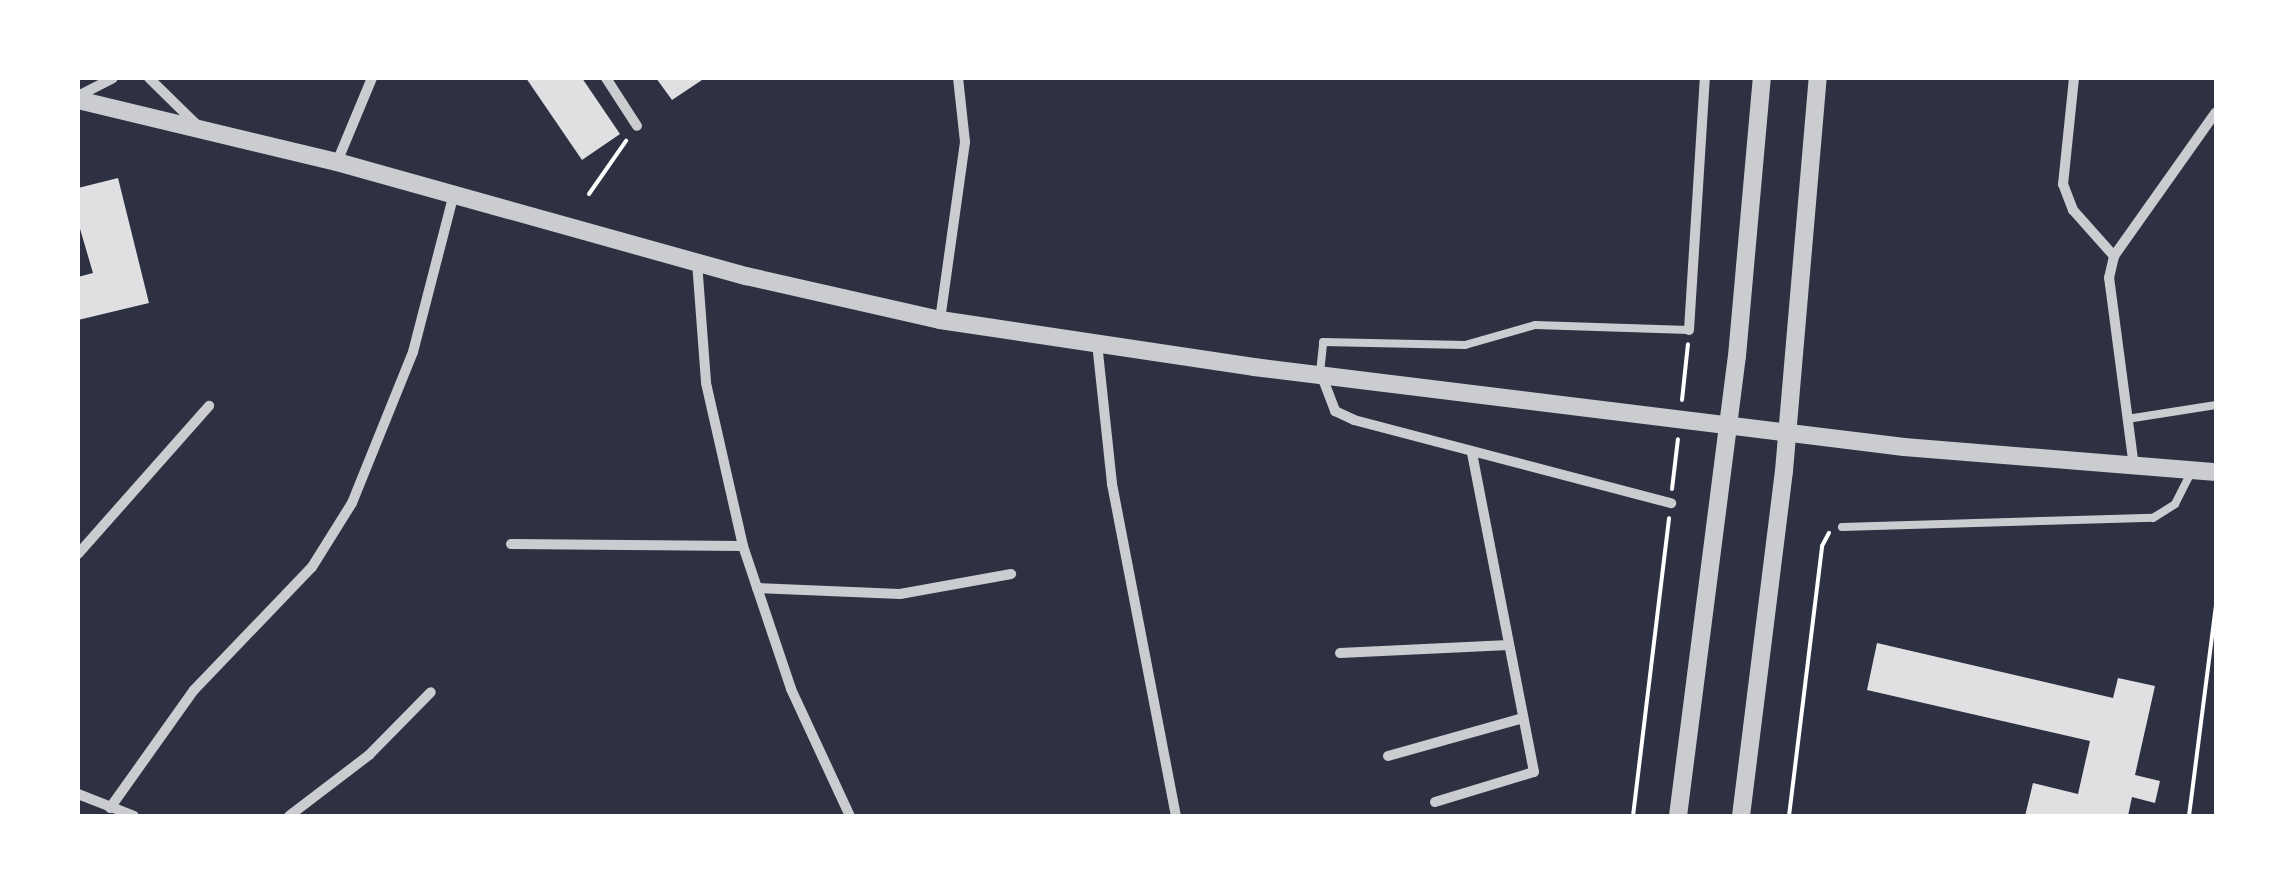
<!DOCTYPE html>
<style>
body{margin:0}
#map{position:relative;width:2294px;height:894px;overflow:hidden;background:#2d3142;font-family:"Roboto Serif",serif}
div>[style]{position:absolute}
.building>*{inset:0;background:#e0e0e3}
.path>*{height:4px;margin:-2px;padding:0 2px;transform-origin:2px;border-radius:2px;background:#fff}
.service>*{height:8px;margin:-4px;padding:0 4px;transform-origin:4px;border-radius:4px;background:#caccd0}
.minor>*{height:10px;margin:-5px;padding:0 5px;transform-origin:5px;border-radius:5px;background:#caccd0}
.tertiary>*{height:18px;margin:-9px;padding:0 9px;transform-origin:9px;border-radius:9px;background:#caccd0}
span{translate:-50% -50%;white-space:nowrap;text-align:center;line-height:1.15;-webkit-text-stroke:10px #fff;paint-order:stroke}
.frame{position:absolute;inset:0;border:80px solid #fff;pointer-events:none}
</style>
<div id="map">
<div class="building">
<i style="clip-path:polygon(526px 78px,582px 78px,620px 134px,582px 160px)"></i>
<i style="clip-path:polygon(656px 78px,705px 78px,672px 100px)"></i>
<i style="clip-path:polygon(118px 178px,149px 303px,78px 320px,78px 277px,93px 273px,78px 222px,78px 188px)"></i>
<i style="clip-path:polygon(1877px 643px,2113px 698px,2118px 678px,2155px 686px,2135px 775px,2160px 781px,2155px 803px,2132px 797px,2128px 816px,2025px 816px,2033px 783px,2078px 794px,2090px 741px,1867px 690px)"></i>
</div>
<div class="path">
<i style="left:589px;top:194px;width:65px;rotate:-55.1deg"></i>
<i style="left:1682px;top:400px;width:56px;rotate:-83.9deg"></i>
<i style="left:1672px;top:489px;width:50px;rotate:-83.2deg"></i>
<i style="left:1633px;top:816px;width:300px;rotate:-83.1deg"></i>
<i style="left:1789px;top:816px;width:272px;rotate:-83deg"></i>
<i style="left:1822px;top:546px;width:15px;rotate:-62deg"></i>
<i style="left:2189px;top:816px;width:213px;rotate:-82.7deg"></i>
</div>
<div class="service">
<i style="left:1320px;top:373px;width:31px;rotate:-84deg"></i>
<i style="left:1323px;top:342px;width:142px;rotate:1.2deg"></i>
<i style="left:1465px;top:345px;width:73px;rotate:-15.9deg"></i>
<i style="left:1535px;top:325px;width:154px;rotate:1.9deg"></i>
<i style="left:2127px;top:419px;width:90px;rotate:-8.9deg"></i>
<i style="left:1842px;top:527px;width:311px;rotate:-1.7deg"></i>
<i style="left:2153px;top:518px;width:26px;rotate:-32deg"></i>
<i style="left:2175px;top:504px;width:37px;rotate:-63deg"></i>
</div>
<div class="minor">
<i style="left:149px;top:78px;width:67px;rotate:44.4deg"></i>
<i style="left:606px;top:78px;width:57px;rotate:57.1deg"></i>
<i style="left:2074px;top:78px;width:107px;rotate:95.9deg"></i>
<i style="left:2063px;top:184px;width:28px;rotate:69deg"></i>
<i style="left:2073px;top:210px;width:62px;rotate:48.3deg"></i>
<i style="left:78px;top:96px;width:39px;rotate:-27deg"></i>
<i style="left:337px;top:162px;width:91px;rotate:-67.4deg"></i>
<i style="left:697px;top:262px;width:121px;rotate:85.7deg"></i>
<i style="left:706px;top:383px;width:167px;rotate:77.2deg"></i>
<i style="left:743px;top:546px;width:151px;rotate:71.4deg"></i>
<i style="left:791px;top:689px;width:140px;rotate:65.1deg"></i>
<i style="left:940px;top:320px;width:180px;rotate:-82deg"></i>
<i style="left:965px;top:142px;width:64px;rotate:-96.2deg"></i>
<i style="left:1689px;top:330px;width:253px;rotate:-86.4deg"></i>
<i style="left:1097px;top:343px;width:142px;rotate:83.9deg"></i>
<i style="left:1112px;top:484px;width:338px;rotate:79.1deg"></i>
<i style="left:1321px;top:374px;width:40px;rotate:69deg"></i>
<i style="left:1335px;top:411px;width:21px;rotate:25deg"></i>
<i style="left:1354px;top:420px;width:328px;rotate:14.7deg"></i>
<i style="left:2134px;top:467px;width:191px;rotate:-97.5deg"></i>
<i style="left:2109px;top:278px;width:23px;rotate:-77deg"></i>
<i style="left:2114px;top:256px;width:176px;rotate:-54.7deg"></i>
<i style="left:511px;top:544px;width:232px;rotate:0.5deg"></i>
<i style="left:78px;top:554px;width:198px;rotate:-48.5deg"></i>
<i style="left:757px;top:588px;width:143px;rotate:2.4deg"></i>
<i style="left:900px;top:594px;width:113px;rotate:-10.2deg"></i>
<i style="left:1340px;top:653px;width:169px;rotate:-2.7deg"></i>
<i style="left:1388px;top:756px;width:140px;rotate:-15.7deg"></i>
<i style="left:78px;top:794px;width:60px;rotate:21.4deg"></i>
<i style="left:1435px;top:802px;width:103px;rotate:-16.9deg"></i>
<i style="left:1534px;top:772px;width:325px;rotate:-101deg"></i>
<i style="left:110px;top:808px;width:145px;rotate:-54.6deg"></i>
<i style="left:194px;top:690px;width:170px;rotate:-46.2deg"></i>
<i style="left:312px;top:567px;width:75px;rotate:-58deg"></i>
<i style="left:352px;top:503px;width:163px;rotate:-68deg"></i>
<i style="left:413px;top:352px;width:163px;rotate:-75.5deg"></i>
<i style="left:289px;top:816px;width:101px;rotate:-37.3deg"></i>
<i style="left:369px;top:755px;width:88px;rotate:-45.5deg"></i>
</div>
<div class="tertiary">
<i style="left:78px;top:100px;width:266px;rotate:13.5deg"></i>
<i style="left:337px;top:162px;width:425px;rotate:15.6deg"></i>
<i style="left:746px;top:276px;width:199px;rotate:12.8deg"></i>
<i style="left:940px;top:320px;width:317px;rotate:8.5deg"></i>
<i style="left:1254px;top:367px;width:655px;rotate:7.02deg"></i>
<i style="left:1904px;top:447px;width:313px;rotate:4.6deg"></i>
<i style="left:1678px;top:816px;width:464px;rotate:-82.7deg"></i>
<i style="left:1737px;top:356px;width:279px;rotate:-84.9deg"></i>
<i style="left:1741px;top:816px;width:348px;rotate:-82.9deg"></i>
<i style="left:1784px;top:471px;width:394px;rotate:-85.1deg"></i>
</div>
<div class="frame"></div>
</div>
